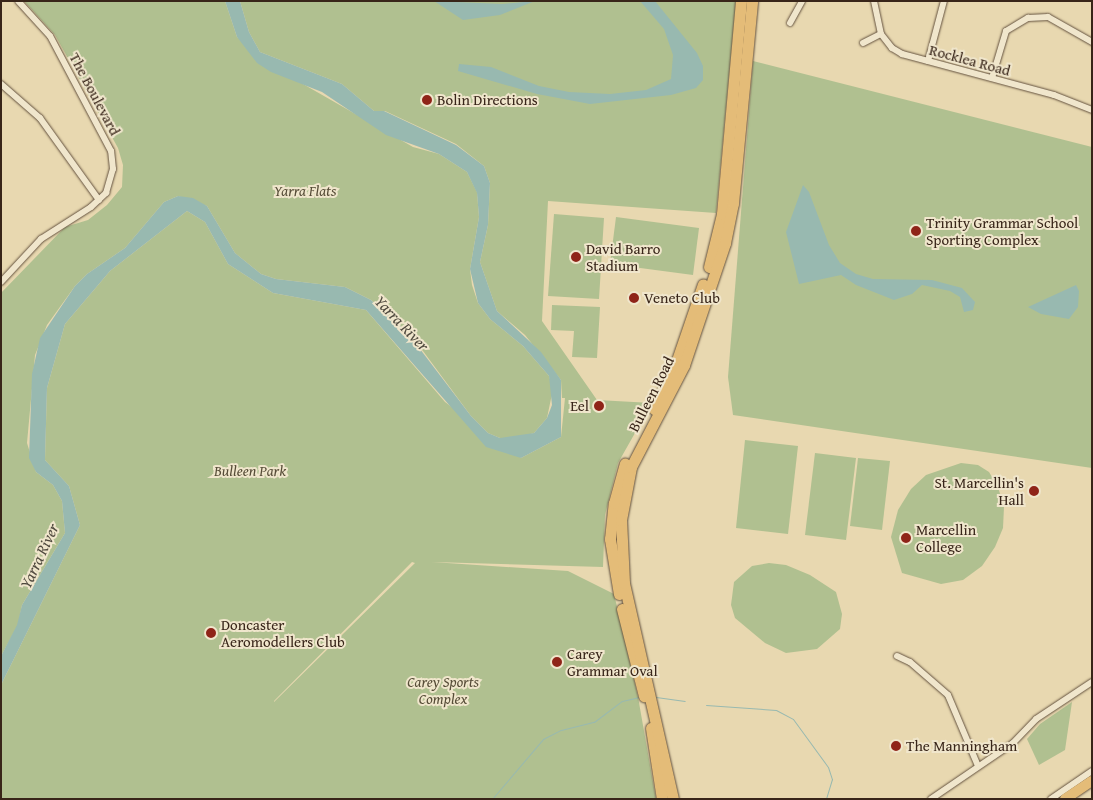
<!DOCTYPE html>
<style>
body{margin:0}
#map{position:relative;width:1093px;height:800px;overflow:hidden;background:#e8d8b0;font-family:"Gentium Book Plus",serif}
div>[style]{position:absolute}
.green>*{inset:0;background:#b0c090}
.water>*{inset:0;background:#98b9b0}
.stream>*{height:1px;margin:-0.5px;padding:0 0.5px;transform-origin:0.5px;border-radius:0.5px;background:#98b9b0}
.roads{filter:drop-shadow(0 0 1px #64523f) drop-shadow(0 0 1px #64523f)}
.street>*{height:6px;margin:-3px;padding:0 3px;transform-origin:3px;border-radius:3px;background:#f0e6cc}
.primary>*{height:10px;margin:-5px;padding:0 5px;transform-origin:5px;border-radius:5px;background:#e4bc78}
.highway>*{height:11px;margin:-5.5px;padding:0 5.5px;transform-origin:5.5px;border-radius:5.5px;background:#e4bc78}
.dots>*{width:14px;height:14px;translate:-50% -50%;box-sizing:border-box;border:2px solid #f0e6cc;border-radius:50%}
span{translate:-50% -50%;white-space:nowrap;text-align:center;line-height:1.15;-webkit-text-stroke:4px #f0e6cc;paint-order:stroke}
.street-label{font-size:15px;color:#382519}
.poi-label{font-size:15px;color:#382519}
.left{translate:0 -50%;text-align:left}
.right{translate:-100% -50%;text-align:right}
.park-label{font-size:15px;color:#564c37;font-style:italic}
.water-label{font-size:16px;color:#504a3f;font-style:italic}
.frame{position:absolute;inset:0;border:2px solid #382519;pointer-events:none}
</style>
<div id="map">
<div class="green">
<i style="clip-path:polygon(24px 1px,225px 1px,237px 37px,303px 84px,413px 147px,439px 154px,467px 172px,477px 192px,479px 217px,470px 269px,472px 285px,478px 303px,490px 319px,523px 346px,549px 376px,553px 389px,547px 418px,534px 433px,518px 438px,500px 438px,488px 433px,471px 416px,423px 351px,390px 315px,371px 300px,345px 287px,276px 279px,261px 274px,235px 253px,207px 206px,178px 196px,164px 202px,125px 248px,87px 274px,75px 286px,47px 325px,35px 355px,27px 443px,36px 472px,53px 485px,62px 501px,65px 533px,22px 605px,18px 625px,1px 656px,1px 293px,65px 227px,88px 220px,107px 205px,122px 187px,123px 165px,118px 148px,55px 35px)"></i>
<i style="clip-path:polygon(evenodd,240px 1px,736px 1px,716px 213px,548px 201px,542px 321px,597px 400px,652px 403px,618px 463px,605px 515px,603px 567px,432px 562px,568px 571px,614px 594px,638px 697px,656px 799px,1px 799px,1px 685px,80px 525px,69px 486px,45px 460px,47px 388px,65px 324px,110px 271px,187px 211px,205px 222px,228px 264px,273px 293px,366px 310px,445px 402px,521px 458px,561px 437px,565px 398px,562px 398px,561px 380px,525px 335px,497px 311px,480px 262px,488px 225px,490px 183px,484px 166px,456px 144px,385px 111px,374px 111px,342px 84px,260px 52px,249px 32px,240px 1px,412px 562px,415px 563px,274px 702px,274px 701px,412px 562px)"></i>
<i style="clip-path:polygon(753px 61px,1092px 147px,1092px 468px,733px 415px,728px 377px)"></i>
<i style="clip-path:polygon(554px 214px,604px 218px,599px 299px,548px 296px)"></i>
<i style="clip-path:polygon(616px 217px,699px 228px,693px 275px,610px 264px)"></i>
<i style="clip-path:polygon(552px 305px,600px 307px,597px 358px,572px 357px,574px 331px,551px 330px)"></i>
<i style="clip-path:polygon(745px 440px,798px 446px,788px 534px,736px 528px)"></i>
<i style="clip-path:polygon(815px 453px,856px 458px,846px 540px,805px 535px)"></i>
<i style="clip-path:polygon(858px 458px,890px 461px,882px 530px,850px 526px)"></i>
<i style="clip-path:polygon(961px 463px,978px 465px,989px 472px,998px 487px,1004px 507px,1003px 528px,995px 547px,982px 566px,963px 580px,941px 584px,902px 573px,891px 537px,898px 510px,911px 489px,926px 475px)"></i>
<i style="clip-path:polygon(769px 563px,786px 565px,810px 575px,836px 592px,842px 614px,840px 629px,817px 649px,786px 653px,765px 643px,735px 618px,731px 605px,734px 582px,752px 566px)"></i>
<i style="clip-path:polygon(1072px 702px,1065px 750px,1039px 765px,1027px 739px,1040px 724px)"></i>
</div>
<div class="water">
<i style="clip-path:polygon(225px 1px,240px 1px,249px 32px,260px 52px,342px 84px,374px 111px,384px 111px,456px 145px,484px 166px,490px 183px,488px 225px,480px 262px,497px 311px,541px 352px,561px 380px,561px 437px,521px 458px,486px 447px,366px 310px,273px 293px,228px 264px,205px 222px,187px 211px,110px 271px,65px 324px,47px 388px,45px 460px,69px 486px,80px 525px,1px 685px,1px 656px,17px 625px,22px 605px,65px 533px,62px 501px,53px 485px,36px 472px,29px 458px,32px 374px,40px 338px,75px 286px,87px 274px,125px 248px,164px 202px,178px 196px,193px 198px,207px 206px,235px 253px,261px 274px,276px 279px,345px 287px,371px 300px,407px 332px,471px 416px,488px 433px,500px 438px,534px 433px,547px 418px,552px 405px,549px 376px,523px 346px,490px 319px,478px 303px,470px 269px,479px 217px,477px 193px,467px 172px,439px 154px,386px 135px,322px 92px,271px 72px,257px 63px,237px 37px)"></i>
<i style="clip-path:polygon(434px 1px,502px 4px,535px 1px,500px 15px,463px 20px)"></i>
<i style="clip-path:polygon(640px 1px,655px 1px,697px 53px,703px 66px,703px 80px,696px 88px,671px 95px,590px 104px,537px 94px,458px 71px,459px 64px,491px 67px,539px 86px,569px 92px,610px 94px,646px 90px,671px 79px,673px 55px,664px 29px)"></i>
<i style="clip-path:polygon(803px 185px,809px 192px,829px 245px,840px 263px,856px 274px,873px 279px,932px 280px,962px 288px,975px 302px,973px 310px,964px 312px,960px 297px,950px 291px,922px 285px,912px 294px,894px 300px,856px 285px,841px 275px,799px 284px,786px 232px)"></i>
<i style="clip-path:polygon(1076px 285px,1079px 291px,1078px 307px,1069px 319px,1041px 314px,1028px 307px)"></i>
</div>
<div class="stream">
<i style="left:656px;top:697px;width:29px;rotate:8deg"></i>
<i style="left:706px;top:705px;width:70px;rotate:4.1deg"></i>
<i style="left:776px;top:710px;width:19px;rotate:28deg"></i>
<i style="left:793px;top:719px;width:59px;rotate:53.9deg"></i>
<i style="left:828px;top:767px;width:13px;rotate:72deg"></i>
<i style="left:832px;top:779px;width:21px;rotate:107deg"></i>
<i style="left:492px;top:799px;width:79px;rotate:-49.6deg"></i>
<i style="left:543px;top:739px;width:20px;rotate:-27deg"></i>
<i style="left:561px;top:730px;width:34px;rotate:-14deg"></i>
<i style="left:594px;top:722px;width:35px;rotate:-37deg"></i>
<i style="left:622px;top:701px;width:18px;rotate:-13deg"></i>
</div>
<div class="roads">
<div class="street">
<i style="left:874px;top:1px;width:34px;rotate:78deg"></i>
<i style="left:881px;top:34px;width:18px;rotate:52deg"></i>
<i style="left:892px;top:48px;width:12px;rotate:31deg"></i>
<i style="left:902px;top:54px;width:157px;rotate:15.1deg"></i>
<i style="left:1054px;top:95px;width:41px;rotate:21.5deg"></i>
<i style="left:790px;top:23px;width:25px;rotate:-61deg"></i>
<i style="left:863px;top:43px;width:20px;rotate:-27deg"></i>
<i style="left:928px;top:61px;width:62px;rotate:-75.1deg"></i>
<i style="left:992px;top:78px;width:49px;rotate:-73.4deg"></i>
<i style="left:1006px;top:31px;width:26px;rotate:-31deg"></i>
<i style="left:1028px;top:18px;width:20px;rotate:-3deg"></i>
<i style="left:1048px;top:17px;width:51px;rotate:29.6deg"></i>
<i style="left:1px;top:84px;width:52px;rotate:41.1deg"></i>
<i style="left:40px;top:118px;width:101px;rotate:54.3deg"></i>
<i style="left:1px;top:282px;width:59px;rotate:-47.1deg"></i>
<i style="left:41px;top:239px;width:59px;rotate:-32.6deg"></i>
<i style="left:91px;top:207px;width:21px;rotate:-43deg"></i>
<i style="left:106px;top:193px;width:25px;rotate:-74deg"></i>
<i style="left:113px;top:169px;width:18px;rotate:-96deg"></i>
<i style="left:111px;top:151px;width:130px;rotate:-117.9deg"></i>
<i style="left:50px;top:36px;width:47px;rotate:-132.4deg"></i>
<i style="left:897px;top:656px;width:14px;rotate:25deg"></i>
<i style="left:910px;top:662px;width:50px;rotate:41deg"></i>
<i style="left:948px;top:695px;width:77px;rotate:67.1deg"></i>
<i style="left:931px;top:799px;width:99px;rotate:-34.3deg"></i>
<i style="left:1013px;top:743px;width:33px;rotate:-46deg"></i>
<i style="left:1036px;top:719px;width:67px;rotate:-33.5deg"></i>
<i style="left:1051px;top:799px;width:50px;rotate:-34.3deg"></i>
</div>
<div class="primary">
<i style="left:1065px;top:799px;width:32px;rotate:-34deg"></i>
</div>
<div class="highway">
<i style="left:709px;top:267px;width:55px;rotate:-76.2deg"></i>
<i style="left:722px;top:214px;width:214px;rotate:-84.9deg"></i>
<i style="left:654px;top:409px;width:51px;rotate:-64.4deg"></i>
<i style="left:676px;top:363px;width:83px;rotate:-71.1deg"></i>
<i style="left:619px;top:594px;width:56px;rotate:-99.3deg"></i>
<i style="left:610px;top:539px;width:36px;rotate:-84deg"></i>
<i style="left:614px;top:503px;width:41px;rotate:-74.6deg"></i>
<i style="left:622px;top:609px;width:90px;rotate:75.8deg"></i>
<i style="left:651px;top:728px;width:72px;rotate:81.2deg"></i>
<i style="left:673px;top:799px;width:221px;rotate:-102.8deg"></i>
<i style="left:624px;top:583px;width:63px;rotate:-92.7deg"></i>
<i style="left:621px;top:520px;width:54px;rotate:-79.3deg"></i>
<i style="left:631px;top:467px;width:115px;rotate:-62.5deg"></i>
<i style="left:684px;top:365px;width:129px;rotate:-71.4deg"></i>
<i style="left:725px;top:243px;width:41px;rotate:-78.7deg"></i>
<i style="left:733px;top:203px;width:203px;rotate:-84.6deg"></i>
</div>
</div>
<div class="dots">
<i style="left:427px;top:100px;background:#8f2418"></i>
<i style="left:916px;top:231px;background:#8f2418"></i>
<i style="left:576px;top:257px;background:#8f2418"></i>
<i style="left:634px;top:298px;background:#8f2418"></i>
<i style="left:599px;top:406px;background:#8f2418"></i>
<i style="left:1034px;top:491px;background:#8f2418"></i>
<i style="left:906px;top:538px;background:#8f2418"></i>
<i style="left:211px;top:633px;background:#8f2418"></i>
<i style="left:557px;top:662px;background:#8f2418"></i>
<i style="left:896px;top:746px;background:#8f2418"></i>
</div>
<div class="street-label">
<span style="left:970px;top:60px;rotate:15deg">Rocklea Road</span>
<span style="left:95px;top:94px;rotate:62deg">The Boulevard</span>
<span style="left:651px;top:394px;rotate:-63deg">Bulleen Road</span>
</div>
<div class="poi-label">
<span class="left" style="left:437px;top:100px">Bolin Directions</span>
<span class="left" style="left:926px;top:231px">Trinity Grammar School<br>Sporting Complex</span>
<span class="left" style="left:586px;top:257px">David Barro<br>Stadium</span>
<span class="left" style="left:644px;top:298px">Veneto Club</span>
<span class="right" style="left:589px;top:406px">Eel</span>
<span class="right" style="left:1024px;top:491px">St. Marcellin's<br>Hall</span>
<span class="left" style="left:916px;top:538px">Marcellin<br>College</span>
<span class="left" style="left:221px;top:633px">Doncaster<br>Aeromodellers Club</span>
<span class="left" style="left:567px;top:662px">Carey<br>Grammar Oval</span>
<span class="left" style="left:906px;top:746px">The Manningham</span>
</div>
<div class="park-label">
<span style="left:305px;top:191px">Yarra Flats</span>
<span style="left:250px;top:471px">Bulleen Park</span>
<span style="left:443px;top:690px">Carey Sports<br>Complex</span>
</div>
<div class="water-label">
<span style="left:402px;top:323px;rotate:46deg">Yarra River</span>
<span style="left:39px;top:556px;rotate:-65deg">Yarra River</span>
</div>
<div class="frame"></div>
</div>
